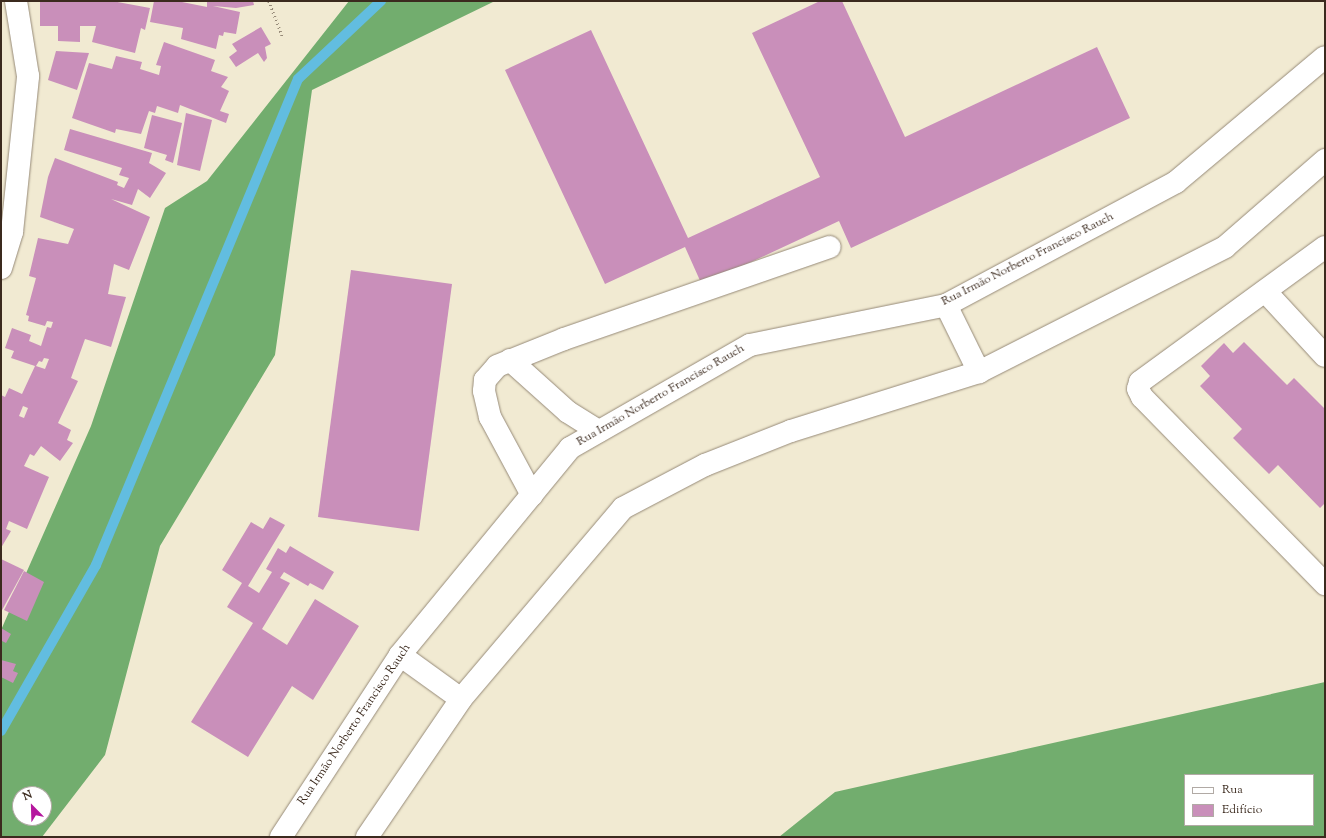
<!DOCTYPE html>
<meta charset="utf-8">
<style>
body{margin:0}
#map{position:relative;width:1326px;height:838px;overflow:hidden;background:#f1ead2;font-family:"Sorts Mill Goudy",serif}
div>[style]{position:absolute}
.forest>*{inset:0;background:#72ad6e}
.stream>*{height:10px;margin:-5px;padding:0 5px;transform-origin:5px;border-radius:5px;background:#62bde0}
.building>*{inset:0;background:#c98fba}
.path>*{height:2.5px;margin-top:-1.25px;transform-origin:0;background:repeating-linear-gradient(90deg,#968a78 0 1px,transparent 0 4px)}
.roads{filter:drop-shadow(0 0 1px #968a78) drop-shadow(0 0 1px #968a78)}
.minor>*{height:22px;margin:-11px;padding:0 11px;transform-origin:11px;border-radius:11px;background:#fff}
span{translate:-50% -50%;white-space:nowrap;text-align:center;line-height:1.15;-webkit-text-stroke:3px #fff;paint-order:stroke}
.street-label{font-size:12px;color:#3b2a1e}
.frame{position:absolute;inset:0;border:2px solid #3b2a1e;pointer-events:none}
.legend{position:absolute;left:1184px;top:774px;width:130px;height:52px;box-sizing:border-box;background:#fff;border:1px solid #b1aaa5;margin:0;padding:5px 7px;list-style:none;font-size:12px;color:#3b2a1e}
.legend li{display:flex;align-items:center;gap:8px;height:20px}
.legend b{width:20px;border:1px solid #b1aaa5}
.north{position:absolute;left:12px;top:786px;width:40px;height:40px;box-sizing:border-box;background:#fff;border:1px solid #b1aaa5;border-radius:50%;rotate:337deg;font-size:11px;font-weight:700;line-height:16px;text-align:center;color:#3b2a1e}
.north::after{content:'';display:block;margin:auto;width:14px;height:18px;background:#b5179e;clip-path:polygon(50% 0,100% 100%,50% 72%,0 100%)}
</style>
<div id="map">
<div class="forest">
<i style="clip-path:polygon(evenodd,349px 1px,495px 1px,312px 90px,275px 355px,160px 546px,105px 755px,42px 837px,1px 837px,1px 630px,91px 426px,165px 208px,207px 181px,349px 1px,20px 794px,44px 794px,44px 818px,20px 818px,20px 794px)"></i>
<i style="clip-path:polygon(evenodd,1325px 682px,1325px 837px,779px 837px,835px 792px,1325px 682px,1185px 775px,1313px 775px,1313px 825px,1185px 825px,1185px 775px)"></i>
</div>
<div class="stream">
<i style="left:1px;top:731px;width:191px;rotate:-60.2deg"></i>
<i style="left:96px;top:565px;width:526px;rotate:-67.43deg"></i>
<i style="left:298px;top:79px;width:114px;rotate:-43.2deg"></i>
</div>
<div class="building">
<i style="clip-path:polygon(40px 1px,112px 1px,150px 8px,145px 30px,141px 28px,135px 53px,92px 42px,96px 26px,80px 26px,80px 42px,58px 41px,58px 26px,40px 26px)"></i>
<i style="clip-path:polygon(154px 1px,177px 1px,207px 7px,207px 2px,204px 1px,253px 1px,254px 5px,236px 8px,213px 6px,240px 12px,236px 34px,224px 32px,223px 36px,219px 35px,216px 49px,181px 39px,183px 28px,150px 22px)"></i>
<i style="clip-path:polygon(820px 1px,842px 1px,905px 137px,1097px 47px,1130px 118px,851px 248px,839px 221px,702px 285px,685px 247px,605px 284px,505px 70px,591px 30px,688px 238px,820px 177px,752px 33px)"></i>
<i style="clip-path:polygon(261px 27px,271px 44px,265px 47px,267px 58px,264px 62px,258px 53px,236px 67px,229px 57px,237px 51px,232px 44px)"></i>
<i style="clip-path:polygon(164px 42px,215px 60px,211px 71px,228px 77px,221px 87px,229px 91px,220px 111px,229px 114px,226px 123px,180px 105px,178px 113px,157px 106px,155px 113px,149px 111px,141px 134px,116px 129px,115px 133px,72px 118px,89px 63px,112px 69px,116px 56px,142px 62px,140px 69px,159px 75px,161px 66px,156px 65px)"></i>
<i style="clip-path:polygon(56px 51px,89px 53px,77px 90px,48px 80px)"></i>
<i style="clip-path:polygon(186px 113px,212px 120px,200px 171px,177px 165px)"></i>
<i style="clip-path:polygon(152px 115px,182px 123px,173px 163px,165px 160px,167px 155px,144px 148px)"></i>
<i style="clip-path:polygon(evenodd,70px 129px,152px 153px,149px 163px,166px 173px,150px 198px,138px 189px,132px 205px,111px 199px,150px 217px,129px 270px,114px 264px,108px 294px,126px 297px,111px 347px,85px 339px,71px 378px,78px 381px,58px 423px,71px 430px,67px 440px,73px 443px,60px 461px,41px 446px,34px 456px,30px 454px,24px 466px,49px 477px,27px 529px,9px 521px,6px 529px,11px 531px,1px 548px,1px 395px,5px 397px,9px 388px,22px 394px,35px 366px,11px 358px,14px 351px,5px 348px,12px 328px,31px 335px,29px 341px,41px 346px,47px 327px,51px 328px,53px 322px,47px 321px,45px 326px,28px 321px,29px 316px,26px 315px,36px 278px,29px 276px,38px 238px,68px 244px,74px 229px,40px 217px,48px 177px,55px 158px,118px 182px,117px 185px,124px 188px,129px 178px,119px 175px,122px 168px,64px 150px,70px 129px,44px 358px,49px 359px,45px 369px,36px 366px,39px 361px,42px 362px,44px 358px,70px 129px,23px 406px,28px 408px,24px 418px,19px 416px,23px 406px)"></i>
<i style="clip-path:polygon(351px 270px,452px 284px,419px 531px,318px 517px)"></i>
<i style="clip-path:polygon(1244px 342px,1287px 385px,1294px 378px,1325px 409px,1325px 503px,1320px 508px,1278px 465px,1269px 474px,1233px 438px,1242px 429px,1200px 386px,1210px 376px,1201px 366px,1224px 343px,1233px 353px)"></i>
<i style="clip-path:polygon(270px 517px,285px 525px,248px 586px,259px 593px,272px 572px,266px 569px,278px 548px,286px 553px,290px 546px,334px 572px,323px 590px,310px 583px,308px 586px,284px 572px,280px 578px,290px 583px,262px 629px,287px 645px,315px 599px,359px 626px,313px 700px,292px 686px,248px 757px,191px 722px,253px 623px,227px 607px,242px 583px,222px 570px,251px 522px,263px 529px)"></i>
<i style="clip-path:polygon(1px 559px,24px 570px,1px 612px)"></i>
<i style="clip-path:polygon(24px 571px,44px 582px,27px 621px,4px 610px)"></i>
<i style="clip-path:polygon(1px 628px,11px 634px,6px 643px,2px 641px,1px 643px)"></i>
<i style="clip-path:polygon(1px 660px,16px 664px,13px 671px,18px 673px,13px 683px,1px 677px)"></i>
</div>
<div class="path">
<i style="left:269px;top:1px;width:39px;rotate:69deg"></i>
</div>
<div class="roads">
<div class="minor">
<i style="left:1325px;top:247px;width:229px;rotate:143.9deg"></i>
<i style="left:1140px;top:382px;width:7px;rotate:106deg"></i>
<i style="left:1138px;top:389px;width:9px;rotate:63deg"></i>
<i style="left:1142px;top:397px;width:262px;rotate:45.6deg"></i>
<i style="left:1px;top:268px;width:38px;rotate:-73deg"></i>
<i style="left:12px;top:232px;width:157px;rotate:-84.1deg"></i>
<i style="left:28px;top:76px;width:76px;rotate:-99.1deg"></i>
<i style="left:1265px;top:291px;width:88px;rotate:47.3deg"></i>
<i style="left:946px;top:305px;width:75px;rotate:63.8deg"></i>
<i style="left:510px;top:360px;width:78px;rotate:41.9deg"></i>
<i style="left:568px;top:412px;width:36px;rotate:32deg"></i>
<i style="left:532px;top:495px;width:89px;rotate:-118.3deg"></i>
<i style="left:490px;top:417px;width:27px;rotate:-103deg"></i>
<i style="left:484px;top:391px;width:11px;rotate:-85deg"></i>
<i style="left:485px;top:380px;width:18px;rotate:-49deg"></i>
<i style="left:497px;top:366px;width:72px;rotate:-21.9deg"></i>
<i style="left:564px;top:339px;width:281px;rotate:-19.1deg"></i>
<i style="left:400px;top:655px;width:75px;rotate:35.8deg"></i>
<i style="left:281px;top:837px;width:217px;rotate:-56.8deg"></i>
<i style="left:400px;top:655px;width:268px;rotate:-50.6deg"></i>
<i style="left:570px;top:448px;width:207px;rotate:-29.8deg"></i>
<i style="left:750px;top:345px;width:200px;rotate:-11.5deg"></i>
<i style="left:946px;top:305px;width:261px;rotate:-28.1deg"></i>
<i style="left:1176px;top:182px;width:194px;rotate:-40deg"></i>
<i style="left:367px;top:837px;width:167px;rotate:-55.7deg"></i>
<i style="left:461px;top:699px;width:250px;rotate:-49.7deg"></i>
<i style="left:623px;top:508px;width:93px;rotate:-27.7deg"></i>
<i style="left:705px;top:465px;width:92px;rotate:-21.6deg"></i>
<i style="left:791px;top:431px;width:197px;rotate:-17.4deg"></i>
<i style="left:979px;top:372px;width:276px;rotate:-26.9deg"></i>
<i style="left:1225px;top:247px;width:133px;rotate:-41deg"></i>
</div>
</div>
<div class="street-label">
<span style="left:1028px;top:260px;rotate:-27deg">Rua Irmão Norberto Francisco Rauch</span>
<span style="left:661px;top:396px;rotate:-30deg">Rua Irmão Norberto Francisco Rauch</span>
<span style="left:355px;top:725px;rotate:-56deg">Rua Irmão Norberto Francisco Rauch</span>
</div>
<div class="frame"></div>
<ul class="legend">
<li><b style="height:5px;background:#fff"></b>Rua</li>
<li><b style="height:11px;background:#c98fba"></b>Edifício</li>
</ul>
<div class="north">N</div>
</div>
